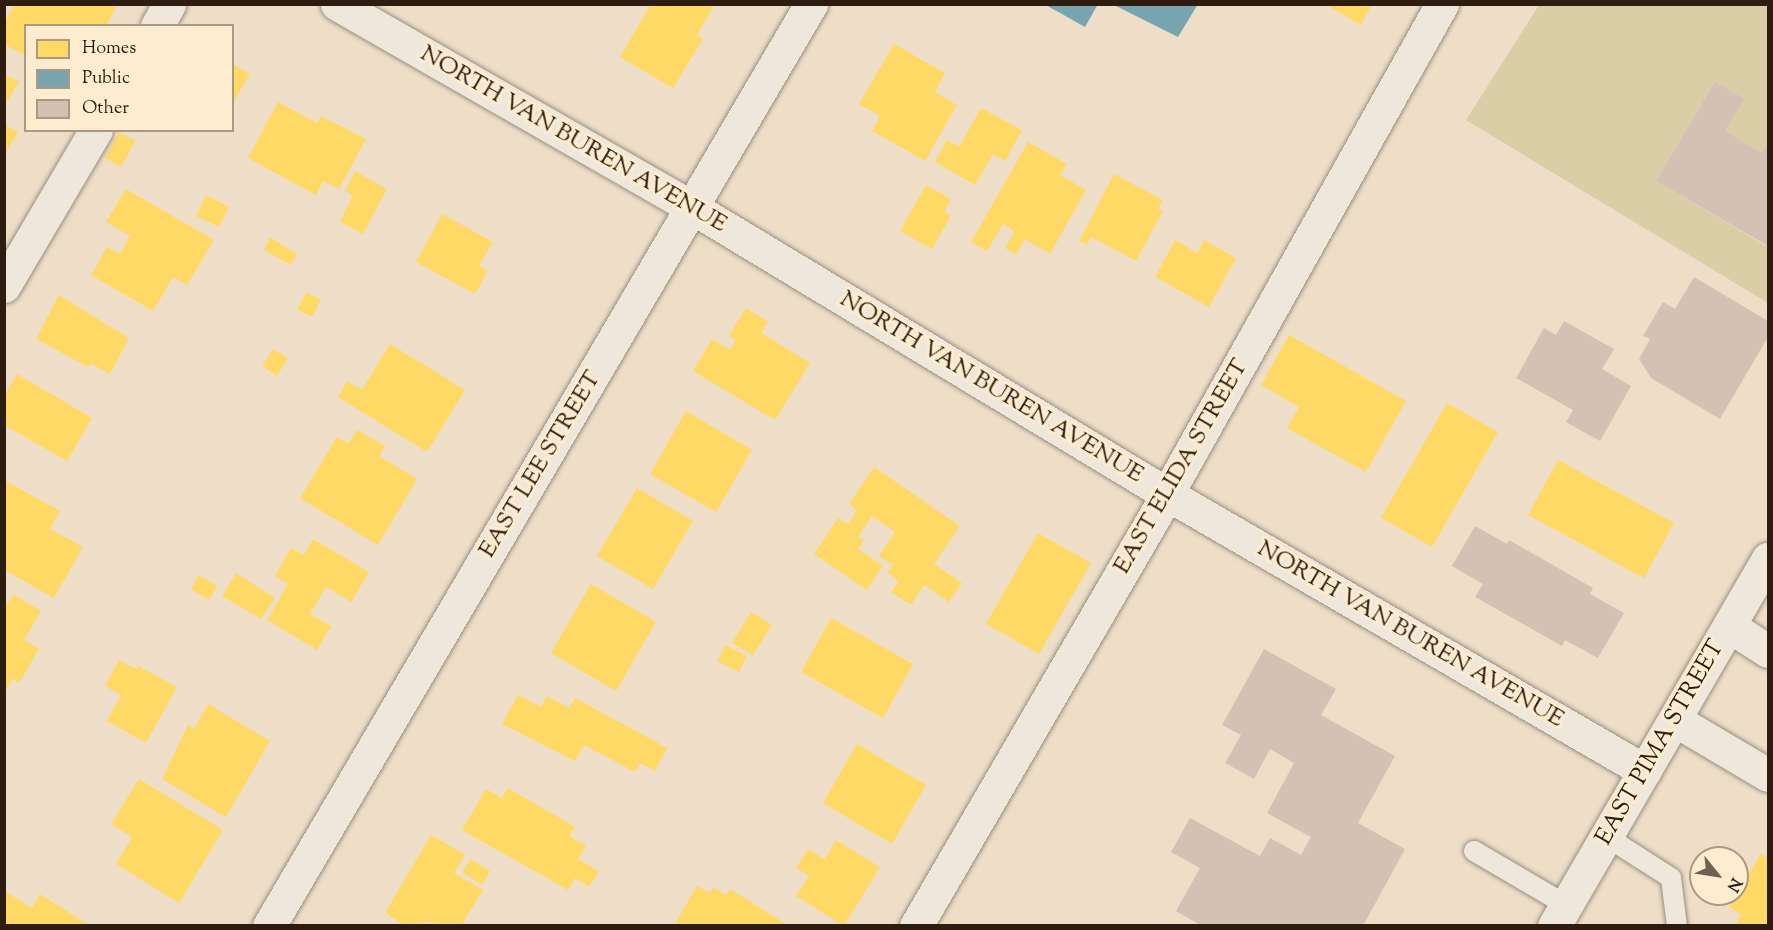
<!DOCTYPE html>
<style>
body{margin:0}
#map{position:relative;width:1773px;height:930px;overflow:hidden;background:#eedec7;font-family:"Sorts Mill Goudy",serif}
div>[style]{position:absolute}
.green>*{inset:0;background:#d9cea5}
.homes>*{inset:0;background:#ffd966}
.public>*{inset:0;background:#76a5af}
.building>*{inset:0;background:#d5c1b3}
.roads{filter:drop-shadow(0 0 2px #9a8f81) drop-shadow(0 0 2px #9a8f81)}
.lane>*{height:20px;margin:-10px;padding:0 10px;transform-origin:10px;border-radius:10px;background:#efe7db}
.street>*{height:33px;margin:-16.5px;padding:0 16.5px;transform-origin:16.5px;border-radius:16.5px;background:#efe7db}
.secondary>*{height:33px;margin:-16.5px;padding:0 16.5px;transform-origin:16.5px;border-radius:16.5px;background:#efe7db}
span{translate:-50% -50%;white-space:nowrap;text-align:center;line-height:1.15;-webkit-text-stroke:6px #feecd0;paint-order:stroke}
.street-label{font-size:24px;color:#2e1c11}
.frame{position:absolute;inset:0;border:6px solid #2e1c11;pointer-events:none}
.legend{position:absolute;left:24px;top:24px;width:210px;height:108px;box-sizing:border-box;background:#feecd0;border:2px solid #ab9984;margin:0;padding:8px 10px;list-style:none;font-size:18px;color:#2e1c11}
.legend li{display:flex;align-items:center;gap:12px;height:30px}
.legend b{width:30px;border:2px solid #ab9984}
.north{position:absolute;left:1689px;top:846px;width:60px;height:60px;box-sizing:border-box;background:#feecd0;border:2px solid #ab9984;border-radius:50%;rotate:120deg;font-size:16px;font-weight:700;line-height:24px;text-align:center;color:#2e1c11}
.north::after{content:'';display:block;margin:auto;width:21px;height:27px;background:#716051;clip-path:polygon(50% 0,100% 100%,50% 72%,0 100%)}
</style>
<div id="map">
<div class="green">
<i style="clip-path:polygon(1539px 5px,1768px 5px,1768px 143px,1762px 153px,1725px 131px,1745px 99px,1715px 81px,1656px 181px,1768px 247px,1768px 303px,1466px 120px)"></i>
</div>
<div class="homes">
<i style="clip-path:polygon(15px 4px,118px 4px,106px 26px,26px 26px,26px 56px,4px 44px,4px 23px)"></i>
<i style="clip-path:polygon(651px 4px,715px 4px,697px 35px,703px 39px,673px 88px,620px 57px)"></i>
<i style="clip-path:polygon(1325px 4px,1372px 4px,1361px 25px)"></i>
<i style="clip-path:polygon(894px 44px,945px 73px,935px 92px,957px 105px,925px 161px,872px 131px,880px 116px,859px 104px)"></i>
<i style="clip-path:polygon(232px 64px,250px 74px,232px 104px)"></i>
<i style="clip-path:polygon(4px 73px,19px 82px,4px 106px)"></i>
<i style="clip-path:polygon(278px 102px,317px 123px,321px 116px,366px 139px,339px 189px,323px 181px,316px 195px,248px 158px)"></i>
<i style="clip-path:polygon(981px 108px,1022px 130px,1005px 161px,993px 154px,975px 185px,935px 162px,947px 140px,959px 147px)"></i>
<i style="clip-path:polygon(4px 124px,18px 132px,4px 156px)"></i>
<i style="clip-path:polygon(119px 132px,135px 141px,121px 167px,105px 158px)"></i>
<i style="clip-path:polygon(1028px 142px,1067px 164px,1060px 175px,1086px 190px,1050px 254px,1025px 239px,1016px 255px,1005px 248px,1015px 231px,1003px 224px,987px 251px,971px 242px)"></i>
<i style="clip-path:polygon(355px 171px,387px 189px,363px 234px,340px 222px,353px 195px,345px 191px)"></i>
<i style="clip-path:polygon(1114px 174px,1163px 200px,1158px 209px,1163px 211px,1136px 261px,1091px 237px,1087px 245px,1079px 241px)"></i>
<i style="clip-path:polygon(926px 185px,951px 199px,944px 212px,951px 216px,932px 249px,900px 231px)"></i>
<i style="clip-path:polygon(126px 189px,214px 240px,187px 285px,173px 277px,153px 311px,91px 275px,107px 247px,120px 254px,130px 236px,106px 222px)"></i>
<i style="clip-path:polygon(206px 195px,229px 207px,219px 227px,196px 216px)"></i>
<i style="clip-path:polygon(442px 214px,493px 242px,479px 266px,488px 271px,475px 294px,416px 262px)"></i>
<i style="clip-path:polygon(270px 237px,297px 254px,291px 265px,264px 250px)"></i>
<i style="clip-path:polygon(1175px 240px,1197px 253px,1204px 240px,1236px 258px,1209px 307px,1155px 277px)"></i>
<i style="clip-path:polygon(306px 292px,321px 300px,312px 317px,297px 309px)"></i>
<i style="clip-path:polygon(59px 295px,129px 338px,110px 374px,90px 363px,88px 367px,36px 339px)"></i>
<i style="clip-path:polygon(746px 308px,768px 322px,761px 333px,810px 363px,775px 420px,693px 371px,712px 339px,730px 350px,736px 340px,729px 336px)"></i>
<i style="clip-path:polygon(1289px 335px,1406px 401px,1366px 472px,1287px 428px,1299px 407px,1261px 385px)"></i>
<i style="clip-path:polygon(390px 344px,465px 390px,427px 452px,338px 397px,347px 381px,362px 390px)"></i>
<i style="clip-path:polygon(273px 349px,288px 358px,277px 376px,262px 366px)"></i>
<i style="clip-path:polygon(17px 374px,92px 418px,67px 461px,4px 425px,4px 396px)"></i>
<i style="clip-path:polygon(1447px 403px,1498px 432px,1432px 547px,1381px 518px)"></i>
<i style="clip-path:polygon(686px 411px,752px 450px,716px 512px,650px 474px)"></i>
<i style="clip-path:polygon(357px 430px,385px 446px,379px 456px,417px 479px,378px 545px,300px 498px,337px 437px,348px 444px)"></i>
<i style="clip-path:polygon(1558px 460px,1674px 523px,1644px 578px,1528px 515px)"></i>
<i style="clip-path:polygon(874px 467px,960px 526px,934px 564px,962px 583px,949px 602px,924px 585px,911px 605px,891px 592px,899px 581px,888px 573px,893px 565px,879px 556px,895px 532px,872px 516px,858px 537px,864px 540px,858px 549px,883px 566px,867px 590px,814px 554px,838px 518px,848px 524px,857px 510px,849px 504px)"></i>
<i style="clip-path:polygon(4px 480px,60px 511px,50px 529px,83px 547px,54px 598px,4px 570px)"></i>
<i style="clip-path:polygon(637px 488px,693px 521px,653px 589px,597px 556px)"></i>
<i style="clip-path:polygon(1038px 533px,1091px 563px,1039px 654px,986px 624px)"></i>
<i style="clip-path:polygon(313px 539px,369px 572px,351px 602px,326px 587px,310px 614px,331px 626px,317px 650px,267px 620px,288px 584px,275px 576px,291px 548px,304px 555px)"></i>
<i style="clip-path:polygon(236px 573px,275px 598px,261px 619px,222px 596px)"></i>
<i style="clip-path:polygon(199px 575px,217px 586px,209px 600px,191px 589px)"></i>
<i style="clip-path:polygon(591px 584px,656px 622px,616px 691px,551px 653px)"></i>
<i style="clip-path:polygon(14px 595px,41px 611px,24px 640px,39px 649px,19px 683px,13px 679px,4px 693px,4px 608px)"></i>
<i style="clip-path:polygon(751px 612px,772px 625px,753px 655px,732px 643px)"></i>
<i style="clip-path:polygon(831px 618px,913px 664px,883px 718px,801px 672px)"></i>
<i style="clip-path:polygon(726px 645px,747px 656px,739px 672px,717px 661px)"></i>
<i style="clip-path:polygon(119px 660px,136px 669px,138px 666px,177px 687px,146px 743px,107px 721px,121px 695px,105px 686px)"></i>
<i style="clip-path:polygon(518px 695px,541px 707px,547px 696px,569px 708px,575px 698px,667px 748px,655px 771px,640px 763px,635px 772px,584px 745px,575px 761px,502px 724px)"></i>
<i style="clip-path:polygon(208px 704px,270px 741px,226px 817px,162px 779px,188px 725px,194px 729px)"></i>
<i style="clip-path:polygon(857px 744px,926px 785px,892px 844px,823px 803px)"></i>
<i style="clip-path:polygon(139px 779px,223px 830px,179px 903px,116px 864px,132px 837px,111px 824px)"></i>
<i style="clip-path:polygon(508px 788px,575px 827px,569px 836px,586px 846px,578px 859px,599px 871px,589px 887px,575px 878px,568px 890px,462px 830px,486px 789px,502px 798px)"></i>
<i style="clip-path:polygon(431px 835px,465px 855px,454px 873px,483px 890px,461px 926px,425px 922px,406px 926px,385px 913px)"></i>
<i style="clip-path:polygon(836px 840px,880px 867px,844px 926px,796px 896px,809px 876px,796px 868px,808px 849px,825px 859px)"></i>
<i style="clip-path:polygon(1761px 854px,1768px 858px,1768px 926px,1735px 926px,1741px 914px,1729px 907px)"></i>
<i style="clip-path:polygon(471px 859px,490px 871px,482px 885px,462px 872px)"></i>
<i style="clip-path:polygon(697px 886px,710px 893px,713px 887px,726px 895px,730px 889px,789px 926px,682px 926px,676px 922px)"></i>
<i style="clip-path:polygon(6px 892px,32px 908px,40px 894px,90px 926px,4px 926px)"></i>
</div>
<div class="public">
<i style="clip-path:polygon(1044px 4px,1098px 4px,1085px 27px)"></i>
<i style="clip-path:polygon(1112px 4px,1198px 4px,1178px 37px)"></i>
</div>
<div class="building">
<i style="clip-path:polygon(1715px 81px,1745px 99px,1725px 131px,1762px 153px,1768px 143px,1768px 246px,1656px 181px)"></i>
<i style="clip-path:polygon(1694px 277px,1768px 321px,1768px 337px,1720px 419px,1651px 378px,1639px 359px,1650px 339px,1643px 336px,1663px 302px,1675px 309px)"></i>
<i style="clip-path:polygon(1564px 321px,1614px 349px,1602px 369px,1631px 386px,1600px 441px,1566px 422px,1573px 410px,1516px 378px,1544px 328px,1556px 335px)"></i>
<i style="clip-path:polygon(1475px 526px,1507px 544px,1509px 540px,1593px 588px,1590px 594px,1624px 613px,1598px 658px,1565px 640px,1562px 646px,1475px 597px,1483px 584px,1452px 566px)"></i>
<i style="clip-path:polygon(1264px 649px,1336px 689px,1321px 715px,1395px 756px,1358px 823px,1405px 849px,1363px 926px,1202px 926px,1176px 911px,1200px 868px,1171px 852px,1190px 818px,1260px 856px,1270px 838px,1301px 855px,1311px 837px,1267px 813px,1294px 763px,1270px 749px,1254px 779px,1225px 763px,1241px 735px,1222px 725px)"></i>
</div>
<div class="roads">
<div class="lane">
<i style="left:1607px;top:837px;width:76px;rotate:32.6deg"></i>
<i style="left:1671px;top:878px;width:48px;rotate:82.9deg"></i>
<i style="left:1474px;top:851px;width:107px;rotate:30.4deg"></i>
</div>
<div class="street">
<i style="left:337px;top:4px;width:410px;rotate:29.8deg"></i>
<i style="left:693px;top:208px;width:554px;rotate:31.11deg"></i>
<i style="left:1167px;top:494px;width:552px;rotate:30.09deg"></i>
<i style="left:157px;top:26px;width:25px;rotate:-61deg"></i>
<i style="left:4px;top:286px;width:181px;rotate:-59.5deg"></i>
<i style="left:1729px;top:626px;width:46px;rotate:32.7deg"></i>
<i style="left:1675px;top:720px;width:108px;rotate:30.6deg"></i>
<i style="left:269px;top:926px;width:1070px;rotate:-59.55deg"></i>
<i style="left:916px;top:926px;width:500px;rotate:-59.8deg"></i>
<i style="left:1167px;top:494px;width:562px;rotate:-60.7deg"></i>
</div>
<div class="secondary">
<i style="left:1554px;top:926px;width:425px;rotate:-59.8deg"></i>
</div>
</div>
<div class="street-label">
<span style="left:573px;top:140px;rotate:30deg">NORTH VAN BUREN AVENUE</span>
<span style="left:991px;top:388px;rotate:31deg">NORTH VAN BUREN AVENUE</span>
<span style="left:541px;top:465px;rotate:-59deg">EAST LEE STREET</span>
<span style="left:1182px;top:467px;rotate:-60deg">EAST ELIDA STREET</span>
<span style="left:1410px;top:635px;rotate:30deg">NORTH VAN BUREN AVENUE</span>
<span style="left:1661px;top:743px;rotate:-60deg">EAST PIMA STREET</span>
</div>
<div class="frame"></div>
<ul class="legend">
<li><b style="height:16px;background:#ffd966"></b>Homes</li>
<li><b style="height:16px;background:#76a5af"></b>Public</li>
<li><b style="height:16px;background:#d5c1b3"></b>Other</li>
</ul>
<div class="north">N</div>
</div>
